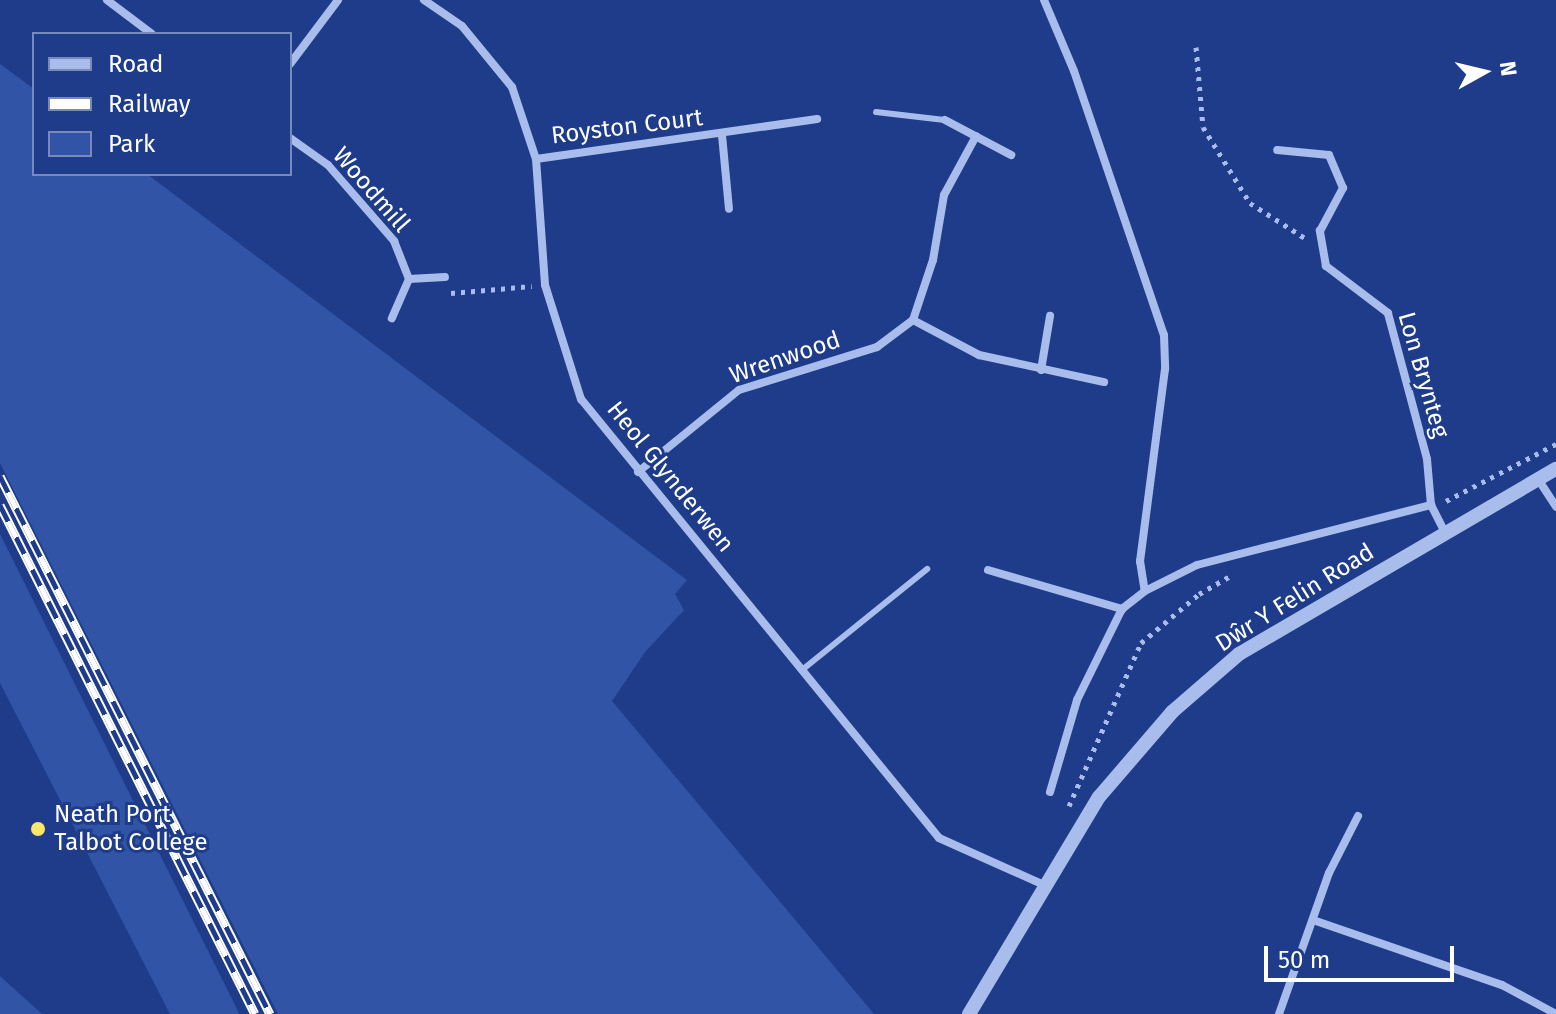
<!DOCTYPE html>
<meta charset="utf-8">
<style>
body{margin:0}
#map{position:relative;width:1556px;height:1014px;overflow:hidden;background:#1e3c8a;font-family:"Fira Sans",sans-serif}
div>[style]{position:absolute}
.green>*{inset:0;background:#3154a7}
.path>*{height:5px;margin-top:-2.5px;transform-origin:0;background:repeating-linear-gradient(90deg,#a9bdec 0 4px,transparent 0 10px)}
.service>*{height:6px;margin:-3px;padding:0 3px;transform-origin:3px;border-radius:3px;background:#a9bdec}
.minor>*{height:8px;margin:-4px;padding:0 4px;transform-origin:4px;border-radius:4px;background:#a9bdec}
.tertiary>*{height:14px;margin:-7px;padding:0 7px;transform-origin:7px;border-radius:7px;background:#a9bdec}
.rail>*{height:9px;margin-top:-4.5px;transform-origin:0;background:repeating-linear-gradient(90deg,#1e3c8a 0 18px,#fff 0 36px);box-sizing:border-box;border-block:2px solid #fff}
.dots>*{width:22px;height:22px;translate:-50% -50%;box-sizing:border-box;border:4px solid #1e3c8a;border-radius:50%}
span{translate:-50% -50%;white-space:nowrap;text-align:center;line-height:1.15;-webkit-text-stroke:6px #1e3c8a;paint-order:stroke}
.street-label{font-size:24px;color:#fff}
.poi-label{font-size:24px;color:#fff}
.left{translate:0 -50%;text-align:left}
.legend{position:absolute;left:32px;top:32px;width:260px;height:144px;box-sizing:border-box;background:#1e3c8a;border:2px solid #788ab9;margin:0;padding:10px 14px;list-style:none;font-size:24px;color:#fff}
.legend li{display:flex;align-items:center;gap:16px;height:40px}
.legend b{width:40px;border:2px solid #788ab9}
.north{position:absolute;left:1444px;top:32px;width:80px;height:80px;-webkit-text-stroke:6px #1e3c8a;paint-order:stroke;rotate:82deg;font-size:22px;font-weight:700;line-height:32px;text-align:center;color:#fff}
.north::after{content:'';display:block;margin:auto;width:28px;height:36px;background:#fff;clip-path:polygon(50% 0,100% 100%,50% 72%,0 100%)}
.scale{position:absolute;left:1264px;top:946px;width:190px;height:36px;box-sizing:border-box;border:4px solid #fff;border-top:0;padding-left:10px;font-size:24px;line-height:28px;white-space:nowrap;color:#fff;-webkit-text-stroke:6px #1e3c8a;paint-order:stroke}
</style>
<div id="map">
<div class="green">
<i style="clip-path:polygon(0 64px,34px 89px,34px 174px,147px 174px,687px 580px,675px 594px,684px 610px,645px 652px,612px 701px,874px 1014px,278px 1014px,0 463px)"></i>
<i style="clip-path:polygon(0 534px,237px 1009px,239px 1014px,170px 1014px,0 683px)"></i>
<i style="clip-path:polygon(0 976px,42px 1014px,0 1014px)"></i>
</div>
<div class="path">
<i style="left:1196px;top:47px;width:80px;rotate:85deg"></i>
<i style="left:1203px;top:127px;width:89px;rotate:58.3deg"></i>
<i style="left:1250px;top:203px;width:69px;rotate:32.5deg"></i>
<i style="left:451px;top:293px;width:81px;rotate:-4.9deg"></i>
<i style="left:1446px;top:501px;width:124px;rotate:-27.4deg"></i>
<i style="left:1069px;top:806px;width:178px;rotate:-66.2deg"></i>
<i style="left:1141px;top:643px;width:76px;rotate:-40.2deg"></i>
<i style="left:1199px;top:594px;width:39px;rotate:-30deg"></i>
</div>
<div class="service">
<i style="left:876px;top:112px;width:69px;rotate:6.6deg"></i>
<i style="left:802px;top:670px;width:161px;rotate:-38.9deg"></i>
</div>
<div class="minor">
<i style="left:107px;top:0;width:56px;rotate:37.1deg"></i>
<i style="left:424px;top:0;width:46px;rotate:34.4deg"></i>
<i style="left:462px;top:26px;width:79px;rotate:50.7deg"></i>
<i style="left:512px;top:87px;width:76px;rotate:71.6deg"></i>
<i style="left:536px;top:159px;width:126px;rotate:85.9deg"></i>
<i style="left:545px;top:285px;width:120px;rotate:72.5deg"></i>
<i style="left:581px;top:399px;width:566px;rotate:50.8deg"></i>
<i style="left:939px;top:838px;width:113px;rotate:24.1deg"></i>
<i style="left:1044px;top:0;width:77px;rotate:67.1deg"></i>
<i style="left:1074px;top:71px;width:279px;rotate:71.2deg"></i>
<i style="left:1164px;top:335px;width:34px;rotate:88deg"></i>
<i style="left:1165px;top:369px;width:194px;rotate:97.4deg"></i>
<i style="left:1140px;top:561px;width:30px;rotate:81deg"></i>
<i style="left:290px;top:64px;width:80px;rotate:-53.1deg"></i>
<i style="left:945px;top:120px;width:75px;rotate:27.9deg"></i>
<i style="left:722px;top:135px;width:74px;rotate:84.6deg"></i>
<i style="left:290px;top:138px;width:47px;rotate:35.4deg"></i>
<i style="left:328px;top:165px;width:101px;rotate:49deg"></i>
<i style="left:394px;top:241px;width:41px;rotate:68.5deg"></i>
<i style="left:409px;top:279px;width:43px;rotate:113.6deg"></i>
<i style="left:536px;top:159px;width:284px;rotate:-8.1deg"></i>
<i style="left:409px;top:279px;width:36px;rotate:-3deg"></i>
<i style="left:913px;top:320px;width:75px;rotate:27.9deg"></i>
<i style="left:979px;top:355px;width:128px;rotate:12.2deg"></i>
<i style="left:1041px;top:370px;width:55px;rotate:-80.5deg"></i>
<i style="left:638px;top:472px;width:130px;rotate:-39.1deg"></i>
<i style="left:739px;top:390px;width:145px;rotate:-17.3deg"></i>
<i style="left:877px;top:347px;width:45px;rotate:-36.9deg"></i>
<i style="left:913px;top:320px;width:63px;rotate:-71.6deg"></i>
<i style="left:933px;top:260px;width:66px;rotate:-80.4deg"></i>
<i style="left:944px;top:195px;width:67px;rotate:-61.5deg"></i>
<i style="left:1538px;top:479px;width:33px;rotate:57deg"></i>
<i style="left:1431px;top:505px;width:30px;rotate:63deg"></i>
<i style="left:988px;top:570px;width:140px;rotate:16.2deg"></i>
<i style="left:1050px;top:792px;width:96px;rotate:-73.6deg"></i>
<i style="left:1077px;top:700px;width:102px;rotate:-63.7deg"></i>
<i style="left:1122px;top:609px;width:29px;rotate:-38deg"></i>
<i style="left:1145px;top:591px;width:58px;rotate:-26.6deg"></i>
<i style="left:1197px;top:565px;width:242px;rotate:-14.4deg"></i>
<i style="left:1431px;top:505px;width:46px;rotate:-95deg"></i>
<i style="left:1427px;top:459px;width:151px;rotate:-105deg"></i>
<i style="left:1388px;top:313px;width:78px;rotate:-142.8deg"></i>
<i style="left:1326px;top:266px;width:36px;rotate:-100deg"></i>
<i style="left:1320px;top:231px;width:49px;rotate:-61.9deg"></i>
<i style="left:1343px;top:188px;width:36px;rotate:-113deg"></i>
<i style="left:1329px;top:155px;width:52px;rotate:-174.5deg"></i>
<i style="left:1313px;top:920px;width:200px;rotate:19deg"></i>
<i style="left:1502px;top:985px;width:61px;rotate:28.2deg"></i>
<i style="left:1279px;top:1014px;width:150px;rotate:-70.5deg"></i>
<i style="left:1329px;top:873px;width:64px;rotate:-63deg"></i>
</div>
<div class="tertiary">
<i style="left:969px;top:1014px;width:253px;rotate:-59.1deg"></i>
<i style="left:1099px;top:797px;width:112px;rotate:-49.3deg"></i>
<i style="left:1172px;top:712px;width:89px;rotate:-40.9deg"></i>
<i style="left:1239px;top:654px;width:367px;rotate:-30.3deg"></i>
</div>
<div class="rail">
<i style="left:0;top:476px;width:602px;rotate:63.35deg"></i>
<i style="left:0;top:505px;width:569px;rotate:63.39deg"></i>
</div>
<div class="dots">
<i style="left:38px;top:829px;background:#fbe768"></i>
</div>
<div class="street-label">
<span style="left:627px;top:127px;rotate:-7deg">Royston Court</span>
<span style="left:371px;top:190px;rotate:49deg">Woodmill</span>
<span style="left:785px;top:358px;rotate:-19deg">Wrenwood</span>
<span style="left:1423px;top:375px;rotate:74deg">Lon Brynteg</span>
<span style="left:670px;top:477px;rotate:51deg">Heol Glynderwen</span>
<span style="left:1295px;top:598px;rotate:-32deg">Dŵr Y Felin Road</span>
</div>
<div class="poi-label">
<span class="left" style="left:54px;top:829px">Neath Port<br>Talbot College</span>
</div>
<ul class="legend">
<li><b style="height:10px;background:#a9bdec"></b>Road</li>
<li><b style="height:10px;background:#fff"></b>Railway</li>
<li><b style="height:22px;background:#3154a7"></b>Park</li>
</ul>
<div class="north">N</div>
<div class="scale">50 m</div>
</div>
